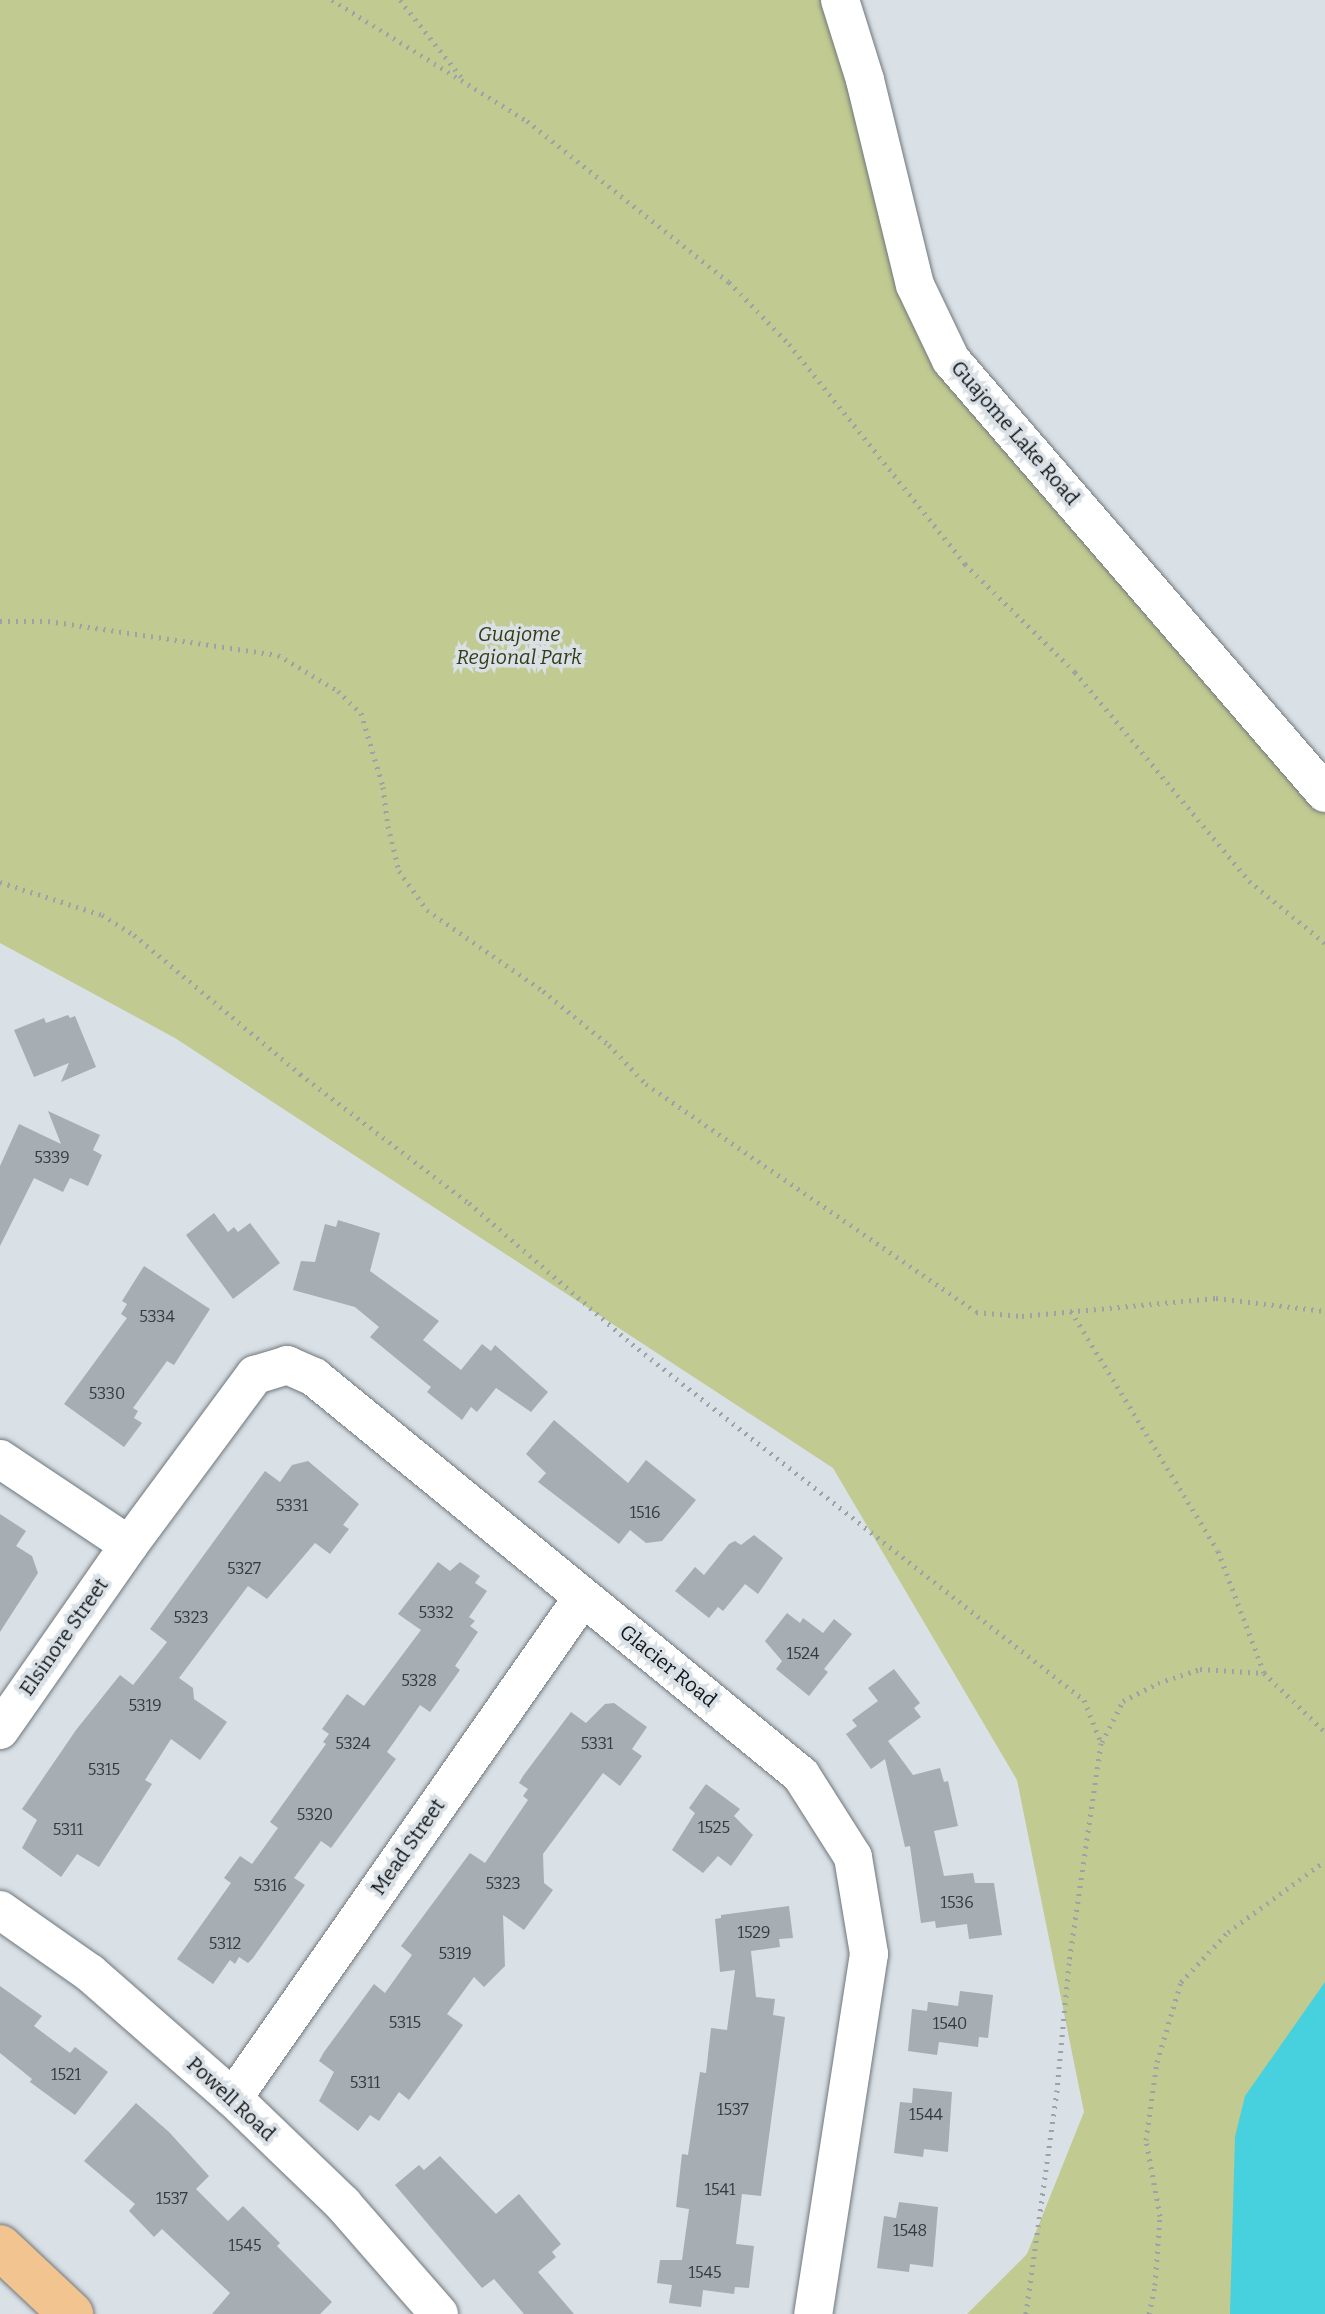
<!DOCTYPE html>
<style>
body{margin:0}
#map{position:relative;width:1325px;height:2314px;overflow:hidden;background:#d9e0e6;font-family:Bitter,serif}
div>[style]{position:absolute}
.green>*{inset:0;background:#c1ca91}
.water>*{inset:0;background:#47d0dd}
.building>*{inset:0;background:#a6adb3}
.path>*{height:5px;margin-top:-2.5px;transform-origin:0;background:repeating-linear-gradient(90deg,#9ca2a7 0 2px,transparent 0 8px)}
.roads{filter:drop-shadow(0 0 2px #70777c) drop-shadow(0 0 2px #70777c)}
.minor>*{height:38px;margin:-19px;padding:0 19px;transform-origin:19px;border-radius:19px;background:#fff}
.major>*{height:44px;margin:-22px;padding:0 22px;transform-origin:22px;border-radius:22px;background:#f1c490}
span{translate:-50% -50%;white-space:nowrap;text-align:center;line-height:1.15;-webkit-text-stroke:7px #d9e0e6;paint-order:stroke}
.number-label{font-size:16px;color:#363a3d}
.number-label span{-webkit-text-stroke-width:0}
.street-label{font-size:20px;color:#111416}
.park-label{font-size:20px;color:#363b14;font-style:italic}
</style>
<div id="map">
<div class="green">
<i style="clip-path:polygon(0 0,842px 0,919px 297px,1325px 795px,1325px 2314px,967px 2314px,1027px 2254px,1084px 2112px,1017px 1780px,833px 1468px,175px 1038px,0 943px)"></i>
</div>
<div class="water">
<i style="clip-path:polygon(1325px 1982px,1325px 2314px,1230px 2314px,1235px 2137px,1245px 2096px)"></i>
</div>
<div class="building">
<i style="clip-path:polygon(68px 1015px,70px 1018px,75px 1016px,96px 1067px,61px 1082px,69px 1063px,34px 1077px,14px 1030px,44px 1018px,46px 1023px)"></i>
<i style="clip-path:polygon(48px 1111px,100px 1135px,93px 1150px,102px 1155px,88px 1186px,70px 1178px,63px 1192px,34px 1178px,0 1246px,0 1166px,19px 1124px,61px 1144px)"></i>
<i style="clip-path:polygon(214px 1213px,228px 1232px,234px 1227px,238px 1232px,250px 1223px,280px 1263px,233px 1299px,186px 1235px)"></i>
<i style="clip-path:polygon(338px 1220px,380px 1233px,370px 1271px,439px 1321px,423px 1340px,461px 1370px,482px 1344px,491px 1351px,495px 1345px,548px 1392px,531px 1412px,496px 1388px,477px 1412px,471px 1407px,462px 1420px,427px 1392px,431px 1387px,370px 1337px,379px 1327px,355px 1307px,293px 1290px,301px 1261px,315px 1262px,325px 1224px,336px 1227px)"></i>
<i style="clip-path:polygon(144px 1266px,210px 1309px,174px 1365px,167px 1361px,133px 1408px,138px 1411px,134px 1418px,142px 1423px,124px 1447px,64px 1404px,127px 1318px,121px 1314px,127px 1304px,122px 1301px)"></i>
<i style="clip-path:polygon(554px 1420px,628px 1483px,646px 1460px,696px 1500px,662px 1541px,646px 1543px,630px 1530px,619px 1544px,538px 1482px,546px 1473px,526px 1454px)"></i>
<i style="clip-path:polygon(308px 1461px,359px 1504px,343px 1525px,349px 1529px,330px 1554px,315px 1543px,267px 1599px,248px 1586px,179px 1678px,193px 1688px,194px 1699px,227px 1722px,200px 1760px,171px 1739px,145px 1780px,152px 1784px,99px 1867px,77px 1854px,61px 1877px,22px 1848px,37px 1820px,22px 1809px,76px 1730px,120px 1675px,133px 1685px,167px 1642px,150px 1629px,265px 1471px,280px 1482px,292px 1465px)"></i>
<i style="clip-path:polygon(0 1514px,26px 1531px,16px 1546px,32px 1556px,38px 1573px,0 1632px)"></i>
<i style="clip-path:polygon(754px 1535px,783px 1558px,758px 1594px,745px 1584px,723px 1611px,718px 1607px,709px 1618px,675px 1591px,695px 1567px,704px 1575px,729px 1544px,735px 1541px,741px 1545px)"></i>
<i style="clip-path:polygon(438px 1562px,450px 1571px,460px 1562px,480px 1576px,475px 1583px,487px 1591px,469px 1617px,475px 1621px,470px 1626px,478px 1632px,455px 1666px,460px 1670px,430px 1712px,420px 1705px,387px 1752px,396px 1759px,331px 1848px,321px 1841px,294px 1878px,305px 1885px,253px 1958px,248px 1963px,239px 1957px,235px 1964px,230px 1960px,213px 1984px,177px 1959px,231px 1883px,224px 1878px,240px 1856px,252px 1864px,278px 1828px,270px 1822px,326px 1744px,323px 1742px,329px 1734px,322px 1729px,347px 1694px,364px 1706px,421px 1630px,398px 1614px)"></i>
<i style="clip-path:polygon(787px 1613px,800px 1623px,803px 1618px,823px 1633px,834px 1619px,852px 1634px,824px 1669px,828px 1672px,809px 1696px,776px 1669px,782px 1661px,765px 1641px)"></i>
<i style="clip-path:polygon(894px 1669px,920px 1703px,914px 1708px,921px 1717px,888px 1741px,913px 1775px,940px 1768px,944px 1782px,948px 1781px,958px 1826px,934px 1831px,944px 1876px,973px 1873px,975px 1883px,994px 1883px,1002px 1935px,969px 1939px,967px 1924px,936px 1928px,935px 1921px,921px 1923px,910px 1846px,905px 1847px,885px 1759px,871px 1769px,846px 1734px,857px 1726px,852px 1720px,878px 1701px,868px 1688px)"></i>
<i style="clip-path:polygon(614px 1703px,647px 1727px,632px 1749px,642px 1756px,620px 1786px,603px 1773px,543px 1854px,544px 1883px,553px 1890px,524px 1930px,503px 1915px,505px 1966px,484px 1987px,474px 1977px,447px 2014px,463px 2025px,409px 2100px,399px 2092px,379px 2121px,370px 2115px,358px 2131px,319px 2101px,334px 2072px,319px 2061px,324px 2052px,374px 1984px,385px 1993px,412px 1955px,401px 1946px,470px 1853px,485px 1863px,528px 1800px,523px 1796px,528px 1789px,519px 1783px,523px 1776px,571px 1712px,586px 1723px,605px 1704px)"></i>
<i style="clip-path:polygon(706px 1784px,740px 1809px,734px 1816px,753px 1835px,731px 1866px,718px 1856px,703px 1873px,672px 1850px,695px 1813px,689px 1808px)"></i>
<i style="clip-path:polygon(789px 1906px,793px 1938px,779px 1939px,780px 1947px,751px 1951px,756px 1997px,775px 1999px,773px 2015px,785px 2017px,761px 2196px,742px 2194px,736px 2244px,754px 2246px,749px 2288px,735px 2287px,734px 2294px,703px 2290px,701px 2307px,669px 2303px,672px 2285px,657px 2283px,660px 2260px,682px 2260px,689px 2209px,676px 2207px,682px 2154px,688px 2155px,700px 2072px,706px 2073px,711px 2028px,727px 2030px,735px 1970px,720px 1972px,715px 1919px,721px 1918px,721px 1915px)"></i>
<i style="clip-path:polygon(0 1986px,42px 2016px,34px 2026px,70px 2053px,75px 2047px,108px 2072px,75px 2115px,30px 2082px,32px 2079px,0 2053px)"></i>
<i style="clip-path:polygon(960px 1991px,993px 1995px,988px 2038px,979px 2037px,978px 2047px,939px 2042px,937px 2055px,908px 2051px,912px 2009px,927px 2011px,928px 2002px,958px 2006px)"></i>
<i style="clip-path:polygon(913px 2088px,952px 2092px,948px 2152px,924px 2149px,923px 2157px,894px 2153px,900px 2102px,912px 2103px)"></i>
<i style="clip-path:polygon(136px 2103px,169px 2132px,209px 2176px,196px 2189px,228px 2221px,243px 2206px,280px 2243px,277px 2246px,332px 2302px,320px 2314px,212px 2314px,230px 2293px,162px 2229px,154px 2237px,129px 2211px,135px 2204px,84px 2161px)"></i>
<i style="clip-path:polygon(440px 2156px,496px 2214px,519px 2194px,561px 2244px,552px 2252px,556px 2257px,538px 2272px,574px 2314px,524px 2314px,494px 2279px,482px 2288px,395px 2185px,419px 2165px,424px 2170px)"></i>
<i style="clip-path:polygon(899px 2202px,938px 2207px,933px 2267px,910px 2264px,909px 2272px,877px 2268px,884px 2216px,896px 2218px)"></i>
</div>
<div class="path">
<i style="left:332px;top:0;width:229px;rotate:31.8deg"></i>
<i style="left:527px;top:121px;width:258px;rotate:38.6deg"></i>
<i style="left:729px;top:282px;width:86px;rotate:45.9deg"></i>
<i style="left:789px;top:344px;width:282px;rotate:51.3deg"></i>
<i style="left:965px;top:564px;width:154px;rotate:44.5deg"></i>
<i style="left:1075px;top:672px;width:272px;rotate:50.2deg"></i>
<i style="left:1249px;top:881px;width:98px;rotate:39.2deg"></i>
<i style="left:400px;top:0;width:98px;rotate:51.6deg"></i>
<i style="left:0;top:621px;width:48px"></i>
<i style="left:48px;top:621px;width:232px;rotate:8.4deg"></i>
<i style="left:278px;top:655px;width:70px;rotate:31deg"></i>
<i style="left:338px;top:691px;width:32px;rotate:44deg"></i>
<i style="left:361px;top:713px;width:77px;rotate:73.4deg"></i>
<i style="left:383px;top:787px;width:39px;rotate:83deg"></i>
<i style="left:388px;top:826px;width:46px;rotate:76.3deg"></i>
<i style="left:399px;top:871px;width:48px;rotate:54.3deg"></i>
<i style="left:427px;top:910px;width:141px;rotate:34.9deg"></i>
<i style="left:543px;top:991px;width:85px;rotate:39.3deg"></i>
<i style="left:609px;top:1045px;width:54px;rotate:46.5deg"></i>
<i style="left:646px;top:1084px;width:401px;rotate:34.6deg"></i>
<i style="left:976px;top:1312px;width:46px;rotate:5deg"></i>
<i style="left:1022px;top:1316px;width:195px;rotate:-5.3deg"></i>
<i style="left:1216px;top:1298px;width:110px;rotate:6.8deg"></i>
<i style="left:0;top:882px;width:107px;rotate:17.9deg"></i>
<i style="left:102px;top:915px;width:38px;rotate:32deg"></i>
<i style="left:134px;top:935px;width:217px;rotate:39.9deg"></i>
<i style="left:300px;top:1074px;width:213px;rotate:37.4deg"></i>
<i style="left:469px;top:1203px;width:216px;rotate:40.9deg"></i>
<i style="left:632px;top:1344px;width:575px;rotate:38.22deg"></i>
<i style="left:1084px;top:1700px;width:46px;rotate:68.4deg"></i>
<i style="left:1101px;top:1743px;width:222px;rotate:98.3deg"></i>
<i style="left:1069px;top:1963px;width:128px;rotate:95.4deg"></i>
<i style="left:1057px;top:2090px;width:226px;rotate:97.9deg"></i>
<i style="left:1071px;top:1311px;width:281px;rotate:58.5deg"></i>
<i style="left:1218px;top:1551px;width:130px;rotate:69.3deg"></i>
<i style="left:1264px;top:1673px;width:85px;rotate:44deg"></i>
<i style="left:1102px;top:1742px;width:46px;rotate:-62.9deg"></i>
<i style="left:1123px;top:1701px;width:39px;rotate:-27deg"></i>
<i style="left:1158px;top:1683px;width:44px;rotate:-18.4deg"></i>
<i style="left:1200px;top:1669px;width:64px;rotate:3.6deg"></i>
<i style="left:1149px;top:2314px;width:30px;rotate:-78deg"></i>
<i style="left:1155px;top:2285px;width:69px;rotate:-85.9deg"></i>
<i style="left:1160px;top:2216px;width:77px;rotate:-100.4deg"></i>
<i style="left:1146px;top:2140px;width:79px;rotate:-82deg"></i>
<i style="left:1157px;top:2062px;width:84px;rotate:-73.3deg"></i>
<i style="left:1181px;top:1982px;width:69px;rotate:-46.8deg"></i>
<i style="left:1228px;top:1932px;width:120px;rotate:-36.2deg"></i>
</div>
<div class="roads">
<div class="minor">
<i style="left:840px;top:0;width:84px;rotate:72.6deg"></i>
<i style="left:865px;top:80px;width:211px;rotate:76.3deg"></i>
<i style="left:915px;top:285px;width:83px;rotate:64.4deg"></i>
<i style="left:951px;top:360px;width:572px;rotate:49.18deg"></i>
<i style="left:0;top:1459px;width:155px;rotate:33.7deg"></i>
<i style="left:0;top:1730px;width:226px;rotate:-55.1deg"></i>
<i style="left:129px;top:1545px;width:212px;rotate:-53.5deg"></i>
<i style="left:255px;top:1375px;width:34px;rotate:-17deg"></i>
<i style="left:287px;top:1365px;width:30px;rotate:24deg"></i>
<i style="left:314px;top:1377px;width:629px;rotate:39.26deg"></i>
<i style="left:801px;top:1775px;width:97px;rotate:57.6deg"></i>
<i style="left:853px;top:1857px;width:98px;rotate:80.6deg"></i>
<i style="left:869px;top:1954px;width:364px;rotate:98.8deg"></i>
<i style="left:0;top:1910px;width:110px;rotate:35deg"></i>
<i style="left:90px;top:1973px;width:190px;rotate:41.2deg"></i>
<i style="left:233px;top:2098px;width:153px;rotate:43.9deg"></i>
<i style="left:343px;top:2204px;width:146px;rotate:48.9deg"></i>
<i style="left:233px;top:2098px;width:611px;rotate:-55.06deg"></i>
</div>
<div class="major">
<i style="left:0;top:2247px;width:98px;rotate:43.3deg"></i>
</div>
</div>
<div class="number-label">
<span style="left:52px;top:1158px">5339</span>
<span style="left:157px;top:1317px">5334</span>
<span style="left:107px;top:1394px">5330</span>
<span style="left:292px;top:1506px">5331</span>
<span style="left:645px;top:1513px">1516</span>
<span style="left:244px;top:1569px">5327</span>
<span style="left:436px;top:1613px">5332</span>
<span style="left:191px;top:1618px">5323</span>
<span style="left:803px;top:1654px">1524</span>
<span style="left:419px;top:1681px">5328</span>
<span style="left:145px;top:1706px">5319</span>
<span style="left:353px;top:1744px">5324</span>
<span style="left:597px;top:1744px">5331</span>
<span style="left:104px;top:1770px">5315</span>
<span style="left:315px;top:1815px">5320</span>
<span style="left:714px;top:1828px">1525</span>
<span style="left:68px;top:1830px">5311</span>
<span style="left:503px;top:1884px">5323</span>
<span style="left:270px;top:1886px">5316</span>
<span style="left:957px;top:1903px">1536</span>
<span style="left:754px;top:1933px">1529</span>
<span style="left:225px;top:1944px">5312</span>
<span style="left:455px;top:1954px">5319</span>
<span style="left:405px;top:2023px">5315</span>
<span style="left:950px;top:2024px">1540</span>
<span style="left:66px;top:2075px">1521</span>
<span style="left:365px;top:2083px">5311</span>
<span style="left:733px;top:2110px">1537</span>
<span style="left:926px;top:2115px">1544</span>
<span style="left:720px;top:2190px">1541</span>
<span style="left:172px;top:2199px">1537</span>
<span style="left:910px;top:2231px">1548</span>
<span style="left:245px;top:2246px">1545</span>
<span style="left:705px;top:2273px">1545</span>
</div>
<div class="street-label">
<span style="left:1015px;top:433px;rotate:49deg">Guajome Lake Road</span>
<span style="left:64px;top:1637px;rotate:-55deg">Elsinore Street</span>
<span style="left:668px;top:1666px;rotate:39deg">Glacier Road</span>
<span style="left:408px;top:1847px;rotate:-55deg">Mead Street</span>
<span style="left:231px;top:2099px;rotate:43deg">Powell Road</span>
</div>
<div class="park-label">
<span style="left:519px;top:646px">Guajome<br>Regional Park</span>
</div>
</div>
